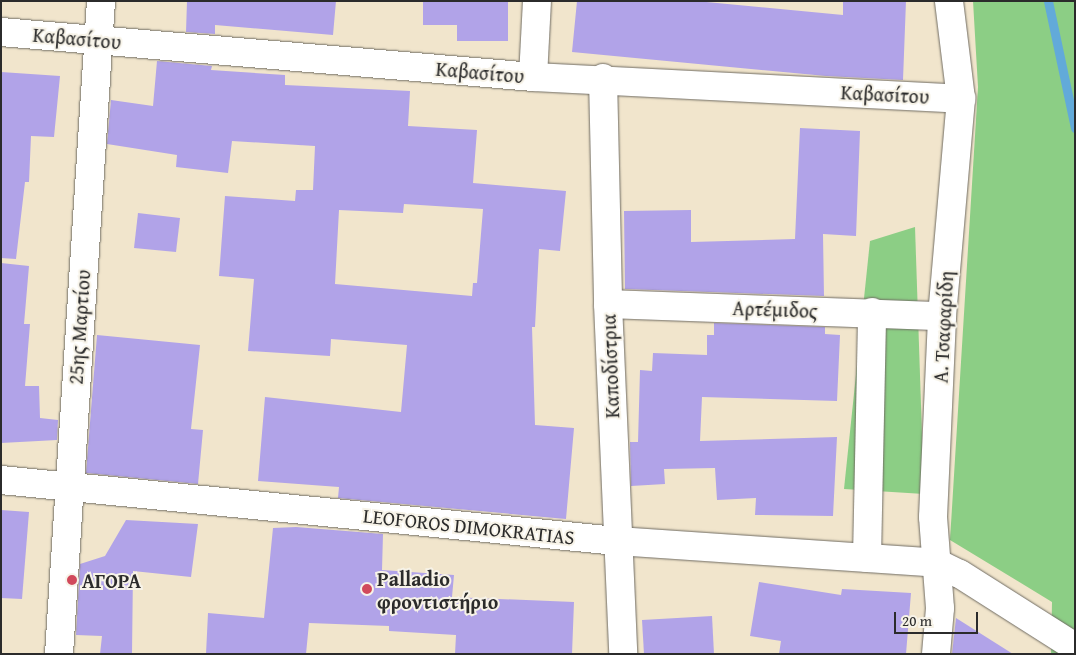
<!DOCTYPE html>
<meta charset="utf-8">
<style>
body{margin:0}
#map{position:relative;width:1076px;height:655px;overflow:hidden;background:#f1e5cc;font-family:"Gentium Book Plus",serif}
div>[style]{position:absolute}
.green>*{inset:0;background:#8cce85}
.stream>*{height:9px;margin:-4.5px;padding:0 4.5px;transform-origin:4.5px;border-radius:4.5px;background:#62aad9}
.building>*{inset:0;background:#b1a3e8}
.roads{filter:drop-shadow(0 0 1px #706c63) drop-shadow(0 0 1px #706c63)}
.minor>*{height:28px;margin:-14px;padding:0 14px;transform-origin:14px;border-radius:14px;background:#fff}
.dots>*{width:14px;height:14px;translate:-50% -50%;box-sizing:border-box;border:2px solid #f7f3e8;border-radius:50%}
span{translate:-50% -50%;white-space:nowrap;text-align:center;line-height:1.15;-webkit-text-stroke:4px #f7f3e8;paint-order:stroke}
.street-label{font-size:20px;color:#2b2b2b}
.poi-label{font-size:20px;color:#2b2b2b;font-weight:700}
.left{translate:0 -50%;text-align:left}
.frame{position:absolute;inset:0;border:2px solid #2b2b2b;pointer-events:none}
.scale{position:absolute;left:894px;top:612px;width:84px;height:22px;box-sizing:border-box;border:2px solid #2b2b2b;border-top:0;padding-left:6px;font-size:15px;line-height:18px;white-space:nowrap;color:#2b2b2b;-webkit-text-stroke:4px #f7f3e8;paint-order:stroke}
</style>
<div id="map">
<div class="green">
<i style="clip-path:polygon(973px 1px,1075px 1px,1075px 654px,1051px 654px,1052px 602px,950px 540px,978px 87px)"></i>
<i style="clip-path:polygon(915px 227px,924px 494px,844px 489px,870px 241px)"></i>
</div>
<div class="stream">
<i style="left:1048px;top:1px;width:130px;rotate:78deg"></i>
</div>
<div class="building">
<i style="clip-path:polygon(187px 1px,336px 1px,333px 35px,215px 25px,215px 34px,186px 32px)"></i>
<i style="clip-path:polygon(423px 1px,508px 1px,508px 41px,457px 41px,457px 25px,423px 25px)"></i>
<i style="clip-path:polygon(577px 1px,696px 1px,843px 15px,843px 1px,906px 1px,903px 80px,826px 76px,572px 52px)"></i>
<i style="clip-path:polygon(evenodd,157px 61px,212px 66px,211px 70px,285px 75px,285px 85px,410px 91px,408px 126px,477px 130px,473px 183px,566px 191px,560px 251px,539px 249px,535px 327px,532px 327px,535px 425px,574px 428px,566px 519px,338px 498px,339px 487px,258px 481px,265px 397px,401px 412px,407px 345px,331px 339px,330px 356px,248px 351px,254px 279px,219px 276px,225px 196px,295px 201px,296px 190px,313px 190px,315px 146px,232px 141px,228px 173px,176px 167px,177px 155px,107px 144px,111px 100px,153px 106px,157px 61px,404px 204px,483px 209px,477px 283px,473px 283px,472px 296px,335px 284px,339px 210px,403px 213px,404px 204px)"></i>
<i style="clip-path:polygon(1px 72px,60px 76px,54px 137px,31px 136px,29px 182px,25px 182px,16px 259px,1px 258px)"></i>
<i style="clip-path:polygon(800px 128px,860px 131px,856px 236px,823px 234px,824px 296px,625px 289px,624px 211px,691px 210px,691px 242px,795px 239px)"></i>
<i style="clip-path:polygon(138px 213px,180px 218px,176px 252px,134px 248px)"></i>
<i style="clip-path:polygon(1px 263px,29px 266px,24px 324px,30px 324px,25px 386px,39px 386px,40px 418px,58px 420px,57px 440px,1px 443px)"></i>
<i style="clip-path:polygon(714px 323px,825px 327px,825px 334px,840px 335px,837px 401px,702px 397px,700px 441px,837px 437px,833px 516px,755px 515px,756px 498px,717px 500px,715px 468px,664px 469px,665px 484px,631px 486px,630px 442px,638px 442px,640px 370px,652px 371px,653px 353px,707px 355px,707px 335px,714px 335px)"></i>
<i style="clip-path:polygon(97px 335px,200px 345px,191px 429px,203px 430px,198px 484px,86px 473px)"></i>
<i style="clip-path:polygon(1px 510px,29px 512px,22px 599px,1px 598px)"></i>
<i style="clip-path:polygon(126px 520px,198px 524px,191px 577px,133px 571px,132px 654px,100px 654px,102px 636px,76px 635px,80px 564px,105px 556px)"></i>
<i style="clip-path:polygon(296px 527px,383px 534px,382px 570px,454px 575px,452px 597px,574px 602px,572px 654px,455px 654px,456px 635px,389px 631px,389px 626px,309px 623px,306px 654px,206px 654px,208px 613px,264px 618px,273px 528px)"></i>
<i style="clip-path:polygon(759px 582px,841px 595px,842px 589px,911px 593px,906px 654px,779px 654px,781px 641px,750px 636px)"></i>
<i style="clip-path:polygon(712px 616px,714px 654px,644px 654px,642px 620px)"></i>
<i style="clip-path:polygon(956px 618px,1013px 654px,952px 654px)"></i>
</div>
<div class="roads">
<div class="minor">
<i style="left:1px;top:32px;width:534px;rotate:4.83deg"></i>
<i style="left:533px;top:77px;width:429px;rotate:2.9deg"></i>
<i style="left:533px;top:77px;width:76px;rotate:-87deg"></i>
<i style="left:603px;top:78px;width:226px;rotate:88.7deg"></i>
<i style="left:608px;top:304px;width:350px;rotate:87.5deg"></i>
<i style="left:608px;top:304px;width:334px;rotate:2.1deg"></i>
<i style="left:1px;top:480px;width:619px;rotate:5.66deg"></i>
<i style="left:617px;top:541px;width:321px;rotate:3.9deg"></i>
<i style="left:937px;top:563px;width:25px;rotate:26deg"></i>
<i style="left:960px;top:574px;width:136px;rotate:32.4deg"></i>
<i style="left:867px;top:558px;width:246px;rotate:-88.8deg"></i>
<i style="left:59px;top:654px;width:654px;rotate:-86.32deg"></i>
<i style="left:936px;top:654px;width:46px;rotate:-85deg"></i>
<i style="left:940px;top:608px;width:91px;rotate:-94.4deg"></i>
<i style="left:933px;top:517px;width:201px;rotate:-87.4deg"></i>
<i style="left:942px;top:316px;width:218px;rotate:-85deg"></i>
<i style="left:961px;top:99px;width:99px;rotate:-97deg"></i>
</div>
</div>
<div class="dots">
<i style="left:72px;top:580px;background:#d1495b"></i>
<i style="left:367px;top:589px;background:#d1495b"></i>
</div>
<div class="street-label">
<span style="left:77px;top:38px;rotate:5deg">Καβασίτου</span>
<span style="left:480px;top:72px;rotate:5deg">Καβασίτου</span>
<span style="left:885px;top:94px;rotate:3deg">Καβασίτου</span>
<span style="left:775px;top:309px;rotate:2deg">Αρτέμιδος</span>
<span style="left:79px;top:327px;rotate:-86deg">25ης Μαρτίου</span>
<span style="left:943px;top:327px;rotate:-87deg">Α. Τσαφαρίδη</span>
<span style="left:610px;top:366px;rotate:-92deg">Καποδίστρια</span>
<span style="left:469px;top:526px;rotate:6deg">LEOFOROS DIMOKRATIAS</span>
</div>
<div class="poi-label">
<span class="left" style="left:377px;top:590px">Palladio<br>φροντιστήριο</span>
<span class="left" style="left:82px;top:580px">ΑΓΟΡΑ</span>
</div>
<div class="frame"></div>
<div class="scale">20 m</div>
</div>
